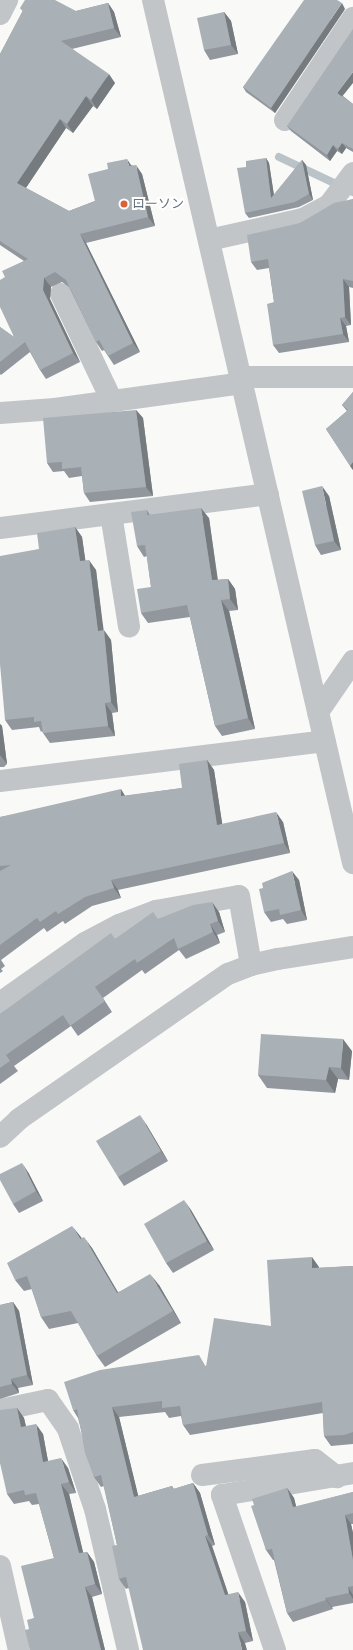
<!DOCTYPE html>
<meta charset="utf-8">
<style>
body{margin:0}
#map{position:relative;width:353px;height:1650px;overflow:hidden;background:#f9f9f7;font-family:"DejaVu Sans","Noto Sans JP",sans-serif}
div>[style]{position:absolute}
.stream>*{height:8px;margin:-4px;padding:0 4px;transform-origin:4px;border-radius:4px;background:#bac4c8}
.minor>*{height:22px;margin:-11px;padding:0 11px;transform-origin:11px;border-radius:11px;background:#c1c5c8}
.wall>*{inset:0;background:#91979d}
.shaded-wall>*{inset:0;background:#767b7f}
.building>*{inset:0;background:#a9b0b6}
.dots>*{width:11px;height:11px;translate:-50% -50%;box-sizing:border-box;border:2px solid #fff;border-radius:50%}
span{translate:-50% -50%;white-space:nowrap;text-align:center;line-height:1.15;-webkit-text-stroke:4px #fff;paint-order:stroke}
.poi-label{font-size:13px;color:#667480}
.left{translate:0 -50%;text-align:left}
</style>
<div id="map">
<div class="stream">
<i style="left:279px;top:157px;width:82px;rotate:25.3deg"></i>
</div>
<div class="minor">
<i style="left:153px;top:0;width:886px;rotate:76.95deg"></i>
<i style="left:0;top:14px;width:16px;rotate:-63deg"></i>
<i style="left:285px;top:120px;width:123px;rotate:-56.3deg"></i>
<i style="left:209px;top:240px;width:96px;rotate:-12.6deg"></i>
<i style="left:303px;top:219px;width:30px;rotate:-28deg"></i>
<i style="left:329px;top:205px;width:40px;rotate:-53deg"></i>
<i style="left:61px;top:294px;width:119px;rotate:64.5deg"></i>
<i style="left:240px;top:377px;width:113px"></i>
<i style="left:0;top:413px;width:55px;rotate:-4.2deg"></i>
<i style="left:55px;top:409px;width:189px;rotate:-7.9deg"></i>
<i style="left:111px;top:514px;width:114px;rotate:80.9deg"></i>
<i style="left:0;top:528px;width:270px;rotate:-7.2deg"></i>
<i style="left:318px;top:712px;width:62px;rotate:-55.5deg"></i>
<i style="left:0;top:781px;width:327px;rotate:-7deg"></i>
<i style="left:0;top:1003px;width:104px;rotate:-35.2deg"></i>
<i style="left:85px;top:943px;width:38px;rotate:-28deg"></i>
<i style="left:119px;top:925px;width:40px;rotate:-21deg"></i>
<i style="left:156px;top:911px;width:84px;rotate:-10.2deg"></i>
<i style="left:239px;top:896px;width:70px;rotate:80.1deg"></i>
<i style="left:0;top:1137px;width:26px;rotate:-43deg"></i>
<i style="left:19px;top:1119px;width:254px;rotate:-34.8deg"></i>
<i style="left:228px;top:974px;width:25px;rotate:-21deg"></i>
<i style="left:251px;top:965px;width:28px;rotate:-13deg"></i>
<i style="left:278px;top:959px;width:76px;rotate:-9.1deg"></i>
<i style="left:0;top:1410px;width:49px;rotate:-11.8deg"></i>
<i style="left:48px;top:1400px;width:35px;rotate:55deg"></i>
<i style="left:68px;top:1429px;width:84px;rotate:71.4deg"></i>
<i style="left:95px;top:1509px;width:145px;rotate:76.8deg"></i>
<i style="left:202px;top:1475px;width:114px;rotate:-7.6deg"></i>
<i style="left:315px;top:1460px;width:28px;rotate:38deg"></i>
<i style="left:0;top:1566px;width:86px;rotate:77.3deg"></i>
<i style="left:275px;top:1650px;width:164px;rotate:-108.9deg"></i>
<i style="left:222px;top:1495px;width:133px;rotate:-9.5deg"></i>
</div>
<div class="wall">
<i style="clip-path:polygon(108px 3px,114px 12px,121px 37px,72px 49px,115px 83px,97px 109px,93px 106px,73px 133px,66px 128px,26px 188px,69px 211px,95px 201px,132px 165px,142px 174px,155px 226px,86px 243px,140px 352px,114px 365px,104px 350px,102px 351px,96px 342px,69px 287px,62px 282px,51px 287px,50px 299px,80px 362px,46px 379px,40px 370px,30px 352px,1px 375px,0 374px,0 327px,14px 337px,5px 277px,24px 261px,0 245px,0 54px,23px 11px,20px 8px,76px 11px)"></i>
<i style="clip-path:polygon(345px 9px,275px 113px,246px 92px,243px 87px)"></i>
<i style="clip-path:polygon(224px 12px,231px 21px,238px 54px,210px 60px,204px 50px)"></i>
<i style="clip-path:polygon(343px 96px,353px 104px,353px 152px,346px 148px,342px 154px,337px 151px,330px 161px,291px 131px,287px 126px)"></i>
<i style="clip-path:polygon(266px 158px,269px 163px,274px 195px,302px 160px,306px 165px,313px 200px,299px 207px,249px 218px,245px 213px)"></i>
<i style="clip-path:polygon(353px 199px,353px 288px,349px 287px,351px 325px,346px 326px,349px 342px,279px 353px,273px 345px,274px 302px,269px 268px,257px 270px,251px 262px,300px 223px)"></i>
<i style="clip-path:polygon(353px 392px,353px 470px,326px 429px,347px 411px,342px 405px)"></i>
<i style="clip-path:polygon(136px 410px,143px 418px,153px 496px,90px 502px,84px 493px,82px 476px,69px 478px,64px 471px,53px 472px,47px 463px)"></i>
<i style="clip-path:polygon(329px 496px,341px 550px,321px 555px,315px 545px)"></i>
<i style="clip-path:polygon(147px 510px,150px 515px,209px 518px,218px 580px,228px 579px,235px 589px,238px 610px,229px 611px,255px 729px,222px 736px,215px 726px,190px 617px,148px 623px,141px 613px,151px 587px,147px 556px,144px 557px,137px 546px)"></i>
<i style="clip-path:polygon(75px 527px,82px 537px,85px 560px,96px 570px,103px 630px,111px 640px,118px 712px,112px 713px,115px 736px,50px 743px,43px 733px,42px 731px,41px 732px,39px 727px,12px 730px,5px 720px,39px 549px)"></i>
<i style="clip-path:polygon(0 724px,2px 726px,7px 764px,4px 767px,0 767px)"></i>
<i style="clip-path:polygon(207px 760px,214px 770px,222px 824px,283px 822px,290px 853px,118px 890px,121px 898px,92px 906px,65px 924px,63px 921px,47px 932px,44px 928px,1px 960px,5px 966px,1px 969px,3px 971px,0 973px,0 817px,125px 796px,182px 788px)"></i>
<i style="clip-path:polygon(299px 880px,307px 920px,287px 924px,283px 919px,271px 922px,264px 912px)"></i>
<i style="clip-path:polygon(219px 912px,225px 932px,217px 935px,220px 943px,186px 959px,179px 950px,145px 974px,142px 970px,103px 998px,112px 1012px,78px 1036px,71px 1026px,14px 1066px,18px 1071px,0 1084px,0 1014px,115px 939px,158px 919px)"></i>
<i style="clip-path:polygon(352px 1051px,349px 1080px,338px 1079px,335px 1093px,267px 1088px,258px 1075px)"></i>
<i style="clip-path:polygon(146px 1124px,168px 1161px,124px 1186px,118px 1177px)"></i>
<i style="clip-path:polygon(28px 1172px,43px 1201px,19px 1213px,13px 1204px)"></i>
<i style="clip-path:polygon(191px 1210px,214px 1250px,173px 1273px,166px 1263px)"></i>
<i style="clip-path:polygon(81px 1238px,92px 1248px,118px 1292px,159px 1285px,181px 1323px,105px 1367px,97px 1356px,78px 1323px,49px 1329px,41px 1317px,32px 1289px,24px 1291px,15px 1280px)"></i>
<i style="clip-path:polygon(353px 1266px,353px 1444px,331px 1446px,324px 1436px,323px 1413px,190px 1435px,183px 1425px,181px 1416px,169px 1418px,165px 1412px,119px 1417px,138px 1496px,172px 1486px,174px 1489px,193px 1483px,200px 1493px,215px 1545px,212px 1546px,228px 1594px,245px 1602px,253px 1641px,245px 1643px,128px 1588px,126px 1589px,119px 1579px,117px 1545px,104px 1486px,101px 1487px,94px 1477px,78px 1418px,73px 1410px,206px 1366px,271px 1326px,319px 1267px,319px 1268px)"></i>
<i style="clip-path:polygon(13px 1302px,19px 1311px,33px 1385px,18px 1388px,19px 1393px,0 1399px,0 1305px)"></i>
<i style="clip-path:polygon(17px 1408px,24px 1418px,26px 1426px,43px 1434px,48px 1461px,68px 1468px,76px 1493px,69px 1494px,83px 1553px,87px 1552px,94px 1562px,102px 1594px,92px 1597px,105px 1650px,30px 1650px,29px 1629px,34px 1618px,54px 1558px,39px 1504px,32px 1505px,29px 1501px,14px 1504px,7px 1494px)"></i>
<i style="clip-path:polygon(287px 1488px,294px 1498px,296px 1507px,353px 1492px,353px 1524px,351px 1524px,353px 1533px,353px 1603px,332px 1607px,333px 1609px,293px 1622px,287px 1613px,274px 1560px,273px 1560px,266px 1550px,254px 1505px)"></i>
</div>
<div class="shaded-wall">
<i style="clip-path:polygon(108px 3px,114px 12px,121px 37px,114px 28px)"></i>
<i style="clip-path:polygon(342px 3px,345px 9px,275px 113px,271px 108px)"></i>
<i style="clip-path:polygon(224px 12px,231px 21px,238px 54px,231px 45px)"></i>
<i style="clip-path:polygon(353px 72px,353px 83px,341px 98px,337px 93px)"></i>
<i style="clip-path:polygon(109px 74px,115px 83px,97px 109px,91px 100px)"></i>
<i style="clip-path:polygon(86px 96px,93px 106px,73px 133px,67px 124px)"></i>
<i style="clip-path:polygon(60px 119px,66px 128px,23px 192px,17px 183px)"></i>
<i style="clip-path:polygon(342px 143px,346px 148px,342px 154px,338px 149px)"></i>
<i style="clip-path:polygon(333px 145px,337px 151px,330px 161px,327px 155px)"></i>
<i style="clip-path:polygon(266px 158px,269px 163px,275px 203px,271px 198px)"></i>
<i style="clip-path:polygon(127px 159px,133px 168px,129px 166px)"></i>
<i style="clip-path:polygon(302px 160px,306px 165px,313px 200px,309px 194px)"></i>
<i style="clip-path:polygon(136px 165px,142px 174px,155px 226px,148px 217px)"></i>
<i style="clip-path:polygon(80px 234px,86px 243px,140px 352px,133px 343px)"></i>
<i style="clip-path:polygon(44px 278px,51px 287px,50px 299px,80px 362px,73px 353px,43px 290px)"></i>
<i style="clip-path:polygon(343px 279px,349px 287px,351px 325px,345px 317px)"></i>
<i style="clip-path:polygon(340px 318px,346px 326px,349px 342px,343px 334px)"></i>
<i style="clip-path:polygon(136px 410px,143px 418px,153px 496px,146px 487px)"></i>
<i style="clip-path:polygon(353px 462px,353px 470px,350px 466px)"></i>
<i style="clip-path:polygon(322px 486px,329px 496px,341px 550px,334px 541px)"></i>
<i style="clip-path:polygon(201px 508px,209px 518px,219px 591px,212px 580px)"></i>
<i style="clip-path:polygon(75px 527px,82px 537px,87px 571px,80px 561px)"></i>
<i style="clip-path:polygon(89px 560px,96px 570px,105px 641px,98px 631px)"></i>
<i style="clip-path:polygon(228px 579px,235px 589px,238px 610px,230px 599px)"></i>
<i style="clip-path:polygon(221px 600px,229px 611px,255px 729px,248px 718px)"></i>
<i style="clip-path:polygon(104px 630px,111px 640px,118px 712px,111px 702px)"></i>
<i style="clip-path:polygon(105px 703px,112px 713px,115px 736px,108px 726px)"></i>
<i style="clip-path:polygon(0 724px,2px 726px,7px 764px,0 755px)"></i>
<i style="clip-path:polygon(207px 760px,214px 770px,224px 835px,217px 825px)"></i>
<i style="clip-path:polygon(121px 789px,127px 799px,121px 796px)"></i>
<i style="clip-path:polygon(276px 812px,283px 822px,290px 853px,284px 843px)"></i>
<i style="clip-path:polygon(292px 871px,299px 880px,307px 920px,301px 910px)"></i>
<i style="clip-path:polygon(111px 880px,118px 890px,121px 898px,114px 888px)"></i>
<i style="clip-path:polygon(212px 902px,219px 912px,225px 932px,218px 921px)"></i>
<i style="clip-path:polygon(210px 924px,217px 935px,220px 943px,213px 932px)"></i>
<i style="clip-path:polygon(343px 1039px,352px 1051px,349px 1080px,341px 1068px)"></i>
<i style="clip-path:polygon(329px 1067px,338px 1079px,335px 1093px,326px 1080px)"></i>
<i style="clip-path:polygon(140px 1115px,146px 1124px,168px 1161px,161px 1151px)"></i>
<i style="clip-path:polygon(22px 1163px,28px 1172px,43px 1201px,36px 1191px)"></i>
<i style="clip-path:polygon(184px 1200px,191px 1210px,214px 1250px,207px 1241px)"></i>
<i style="clip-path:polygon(72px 1226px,81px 1237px,88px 1251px,80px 1239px)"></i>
<i style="clip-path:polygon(84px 1237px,92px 1248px,125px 1305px,117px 1293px)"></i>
<i style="clip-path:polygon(312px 1257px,319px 1267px,319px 1278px,312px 1268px)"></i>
<i style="clip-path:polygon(150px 1274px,159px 1285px,181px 1323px,173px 1311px)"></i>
<i style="clip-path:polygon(13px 1302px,19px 1311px,33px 1385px,27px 1375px)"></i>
<i style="clip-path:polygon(11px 1379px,18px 1388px,19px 1393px,12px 1384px)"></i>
<i style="clip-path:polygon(112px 1407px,119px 1417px,141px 1507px,134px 1497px)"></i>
<i style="clip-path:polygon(17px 1408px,24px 1418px,28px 1437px,21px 1427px)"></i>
<i style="clip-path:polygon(36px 1424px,43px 1434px,50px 1472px,43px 1462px)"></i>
<i style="clip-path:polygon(61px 1458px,68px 1468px,76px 1493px,69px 1482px)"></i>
<i style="clip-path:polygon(193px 1483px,200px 1493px,215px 1545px,208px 1535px)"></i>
<i style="clip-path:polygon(61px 1484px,69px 1494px,86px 1564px,79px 1553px)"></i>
<i style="clip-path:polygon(287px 1488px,294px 1498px,299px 1517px,293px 1507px)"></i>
<i style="clip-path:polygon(345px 1515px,351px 1524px,353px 1533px,353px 1560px)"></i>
<i style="clip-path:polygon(205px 1536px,212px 1546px,232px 1605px,225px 1595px)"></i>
<i style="clip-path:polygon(87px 1552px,94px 1562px,102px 1594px,95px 1584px)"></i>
<i style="clip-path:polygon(85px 1587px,92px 1597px,105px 1650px,101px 1650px)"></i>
<i style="clip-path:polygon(348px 1587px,353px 1595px,353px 1599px,349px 1593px)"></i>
<i style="clip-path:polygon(238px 1592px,245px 1602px,253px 1641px,246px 1631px)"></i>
<i style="clip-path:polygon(325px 1598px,332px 1607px,333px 1609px,326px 1600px)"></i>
<i style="clip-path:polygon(238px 1632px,245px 1643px,247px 1650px,242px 1650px)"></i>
</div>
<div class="building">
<i style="clip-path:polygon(25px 0,55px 0,76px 11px,108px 3px,114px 28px,61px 41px,109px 74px,91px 100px,86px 96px,67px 124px,60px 119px,17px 183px,69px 211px,95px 201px,88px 174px,108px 169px,107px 163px,127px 159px,129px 166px,136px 165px,148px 217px,80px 234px,133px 343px,108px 356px,99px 340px,96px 342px,66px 280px,55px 272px,44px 278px,43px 290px,73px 353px,40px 370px,25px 342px,0 362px,0 327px,14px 337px,0 307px,0 280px,5px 277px,2px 271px,28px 259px,0 241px,0 54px,23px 10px,20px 8px)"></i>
<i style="clip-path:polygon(304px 0,337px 0,342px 3px,271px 108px,243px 87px)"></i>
<i style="clip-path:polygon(224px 12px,231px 45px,204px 50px,197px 18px)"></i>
<i style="clip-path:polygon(353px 29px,353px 72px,337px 93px,353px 104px,353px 149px,342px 143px,338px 149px,333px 145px,327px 155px,287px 126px)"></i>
<i style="clip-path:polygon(266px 158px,271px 198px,302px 160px,309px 194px,295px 202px,245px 213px,237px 168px,246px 167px,246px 161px)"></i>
<i style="clip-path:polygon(353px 199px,353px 281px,343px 279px,345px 317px,340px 318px,343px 334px,273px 345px,267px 304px,274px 302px,268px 259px,251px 262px,247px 235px,300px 223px,334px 203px)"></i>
<i style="clip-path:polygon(353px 392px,353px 462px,350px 466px,326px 429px,348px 410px,342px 405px)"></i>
<i style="clip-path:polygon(136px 410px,146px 487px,84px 493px,81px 467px,62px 469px,62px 462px,47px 463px,43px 418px)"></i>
<i style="clip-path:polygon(322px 486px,334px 541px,315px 545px,302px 491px)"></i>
<i style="clip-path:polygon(201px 508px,212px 580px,228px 579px,230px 599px,221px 600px,248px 718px,215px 726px,187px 605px,141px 613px,137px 589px,151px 587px,145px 545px,137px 546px,131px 512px,147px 510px,147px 515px)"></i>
<i style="clip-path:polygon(75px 527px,80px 561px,89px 560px,98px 631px,104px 630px,111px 702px,105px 703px,108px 726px,43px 733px,41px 721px,34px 722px,34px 717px,5px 720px,0 664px,0 556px,39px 549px,37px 533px)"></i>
<i style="clip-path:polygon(207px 760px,217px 825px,276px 812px,284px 843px,111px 880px,114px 888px,85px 897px,58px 914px,56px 911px,40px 922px,37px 918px,0 945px,0 871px,11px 865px,0 866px,0 817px,121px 789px,121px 796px,182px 788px,179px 764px)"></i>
<i style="clip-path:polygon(292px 871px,301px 910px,280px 915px,279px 909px,264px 912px,259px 889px,263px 888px,262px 883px)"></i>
<i style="clip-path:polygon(212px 902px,218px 921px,210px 924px,213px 932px,178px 949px,174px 938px,137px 963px,135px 959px,95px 987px,105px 1001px,70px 1026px,63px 1015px,6px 1055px,10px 1061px,0 1068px,0 1014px,111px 933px,115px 939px,153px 912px,158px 919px,193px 905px)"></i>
<i style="clip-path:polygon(261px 1034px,343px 1039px,341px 1068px,329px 1067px,326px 1080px,258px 1075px)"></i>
<i style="clip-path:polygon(140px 1115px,161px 1151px,118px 1177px,96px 1141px)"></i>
<i style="clip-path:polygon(22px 1163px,36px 1191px,13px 1204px,0 1180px,0 1174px)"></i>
<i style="clip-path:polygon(184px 1200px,207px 1241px,166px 1263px,144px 1224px)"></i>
<i style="clip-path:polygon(72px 1226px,80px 1239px,84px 1237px,117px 1293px,150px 1274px,173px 1311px,97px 1356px,71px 1311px,41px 1317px,27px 1276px,15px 1280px,7px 1263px)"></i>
<i style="clip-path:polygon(312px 1257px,312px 1268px,353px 1266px,353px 1432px,344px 1435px,324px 1436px,322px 1402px,183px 1425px,180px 1406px,162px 1408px,162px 1401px,112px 1407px,134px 1497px,172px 1486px,173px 1489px,193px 1483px,208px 1535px,205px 1536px,225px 1595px,238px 1592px,246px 1631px,238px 1632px,242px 1650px,143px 1650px,126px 1577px,119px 1579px,112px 1546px,117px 1545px,101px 1475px,94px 1477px,85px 1453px,77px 1409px,73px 1410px,64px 1382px,100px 1370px,199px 1355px,206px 1367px,214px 1318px,271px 1326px,267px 1260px)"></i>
<i style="clip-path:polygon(13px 1302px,27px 1375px,11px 1379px,12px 1384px,0 1387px,0 1305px)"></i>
<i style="clip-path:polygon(17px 1408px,21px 1427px,36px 1424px,43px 1462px,61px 1458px,69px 1482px,61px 1484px,79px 1553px,87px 1552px,95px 1584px,85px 1587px,101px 1650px,30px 1650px,25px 1630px,29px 1629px,27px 1620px,34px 1618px,21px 1566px,54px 1558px,36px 1493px,25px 1495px,24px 1490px,7px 1494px,0 1463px,0 1410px)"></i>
<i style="clip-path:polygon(287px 1488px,293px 1507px,353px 1492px,353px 1513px,345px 1515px,353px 1560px,353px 1586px,348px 1587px,349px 1593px,325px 1598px,326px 1600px,287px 1613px,272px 1549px,266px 1550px,251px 1506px,254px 1505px,252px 1499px)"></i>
</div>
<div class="dots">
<i style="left:124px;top:204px;background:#d6623a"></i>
</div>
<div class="poi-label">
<span class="left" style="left:132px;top:204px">ローソン</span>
</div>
</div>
